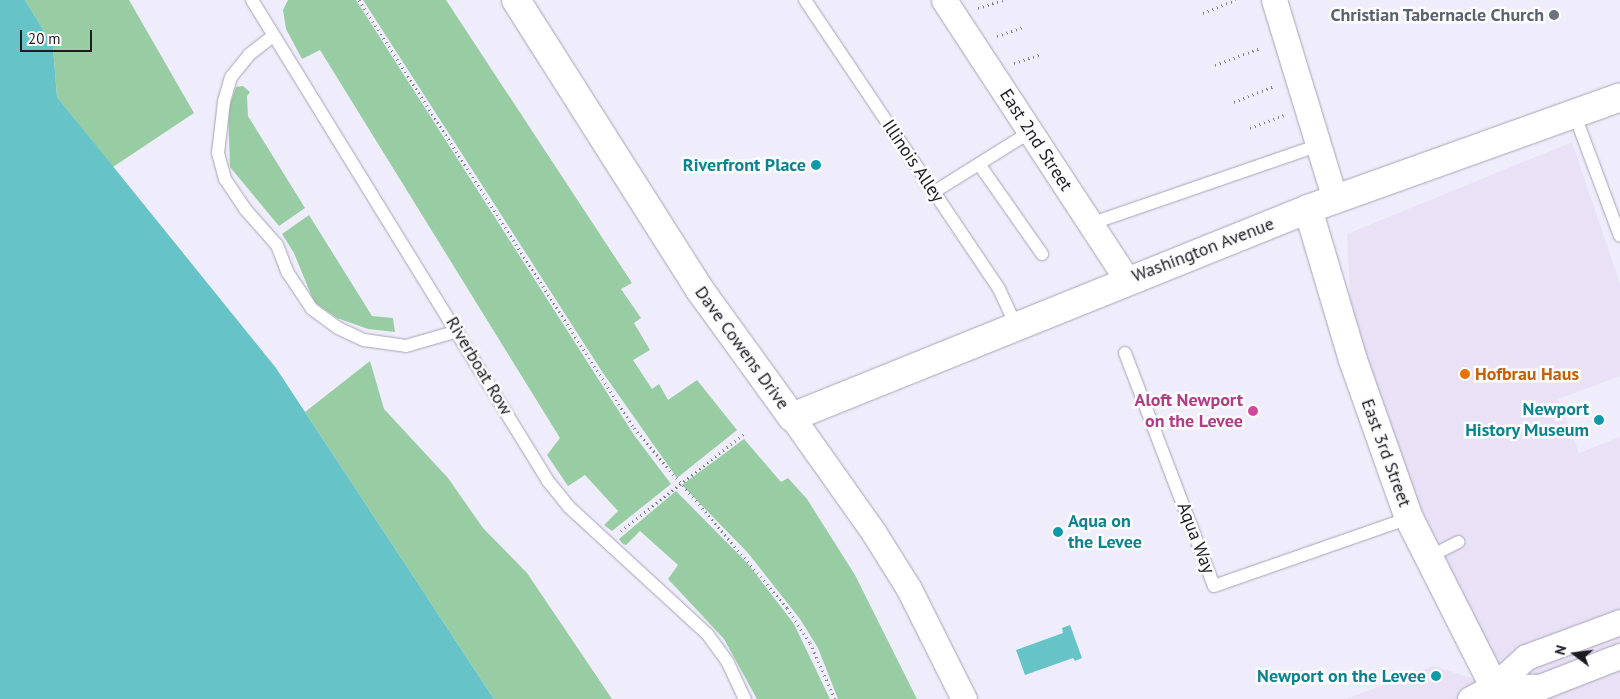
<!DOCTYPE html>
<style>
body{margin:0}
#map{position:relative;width:1620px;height:699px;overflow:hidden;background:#efedfc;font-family:"PT Sans",sans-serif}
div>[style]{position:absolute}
.commercial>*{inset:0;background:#e9e1f6}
.green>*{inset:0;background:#98cca2}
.water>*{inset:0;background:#66c4c9}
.path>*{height:3px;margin-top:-1.5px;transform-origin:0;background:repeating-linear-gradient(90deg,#82818c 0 1px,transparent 0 5px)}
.roads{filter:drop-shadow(0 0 1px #a6a3b5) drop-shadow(0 0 1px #a6a3b5)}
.lane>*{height:12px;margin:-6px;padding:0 6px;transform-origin:6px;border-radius:6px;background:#fff}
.street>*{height:25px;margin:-12.5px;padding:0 12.5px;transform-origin:12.5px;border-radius:12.5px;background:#fff}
.secondary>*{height:28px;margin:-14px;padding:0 14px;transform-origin:14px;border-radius:14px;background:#fff}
.primary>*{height:28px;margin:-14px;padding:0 14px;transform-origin:14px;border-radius:14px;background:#fff}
.dots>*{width:14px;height:14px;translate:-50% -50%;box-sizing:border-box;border:2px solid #fcfcfc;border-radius:50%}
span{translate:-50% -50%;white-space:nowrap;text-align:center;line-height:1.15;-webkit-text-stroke:5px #fcfcfc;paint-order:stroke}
.worship-label{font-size:18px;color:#5b616d;font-weight:700}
.right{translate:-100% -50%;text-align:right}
.street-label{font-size:18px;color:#1c1b22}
.culture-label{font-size:18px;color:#0d838f;font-weight:700}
.left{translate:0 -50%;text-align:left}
.food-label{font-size:18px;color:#c56008;font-weight:700}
.hotel-label{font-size:18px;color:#b23c85;font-weight:700}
.north{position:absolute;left:1550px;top:629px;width:50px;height:50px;-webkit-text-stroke:4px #fcfcfc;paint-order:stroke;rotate:285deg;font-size:14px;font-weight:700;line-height:20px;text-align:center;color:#1c1b22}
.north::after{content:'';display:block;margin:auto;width:18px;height:22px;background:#1c1b22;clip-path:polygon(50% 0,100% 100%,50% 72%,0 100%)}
.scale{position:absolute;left:20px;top:30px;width:72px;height:22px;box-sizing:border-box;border:2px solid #1c1b22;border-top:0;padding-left:6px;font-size:15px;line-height:18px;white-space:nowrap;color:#1c1b22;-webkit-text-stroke:4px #fcfcfc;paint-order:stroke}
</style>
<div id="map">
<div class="commercial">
<i style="clip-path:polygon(1572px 142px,1620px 284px,1620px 376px,1558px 399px,1579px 453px,1620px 437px,1620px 699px,1346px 699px,1434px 666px,1493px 685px,1353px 360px,1347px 234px)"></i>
</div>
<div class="green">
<i style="clip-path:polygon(25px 0,129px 0,194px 113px,113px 167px,57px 97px,53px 46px)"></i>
<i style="clip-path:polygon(288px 0,356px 0,634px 435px,671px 484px,612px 531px,604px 525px,618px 511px,585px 475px,568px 486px,547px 455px,560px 438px,320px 50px,302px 59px,286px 29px,283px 10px)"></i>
<i style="clip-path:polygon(363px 0,446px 0,632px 283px,621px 289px,641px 318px,634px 323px,650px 350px,633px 360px,652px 389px,659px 384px,668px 400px,697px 380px,737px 430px,677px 478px,603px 373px)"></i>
<i style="clip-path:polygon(243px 86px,250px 92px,247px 96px,248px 116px,305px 208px,279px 226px,230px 167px,228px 110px,236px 87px)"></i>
<i style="clip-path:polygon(309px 215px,372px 316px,393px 318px,395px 332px,368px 329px,337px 318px,314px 302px,294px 253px,282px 234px)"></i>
<i style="clip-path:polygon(370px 361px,384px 409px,448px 478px,483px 528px,527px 573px,612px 699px,494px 699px,305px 412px)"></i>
<i style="clip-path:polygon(744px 439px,781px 482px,788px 478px,807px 499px,855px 575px,917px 699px,838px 699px,818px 648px,800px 619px,748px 553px,682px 485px)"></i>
<i style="clip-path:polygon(676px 491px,749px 565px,794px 624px,830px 699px,757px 699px,724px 639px,668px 579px,678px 565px,640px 531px,626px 545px,623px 544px,619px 539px)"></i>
</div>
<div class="water">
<i style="clip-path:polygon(0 0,25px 0,53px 46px,57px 97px,276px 368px,494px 699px,0 699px)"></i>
<i style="clip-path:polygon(1070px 625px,1082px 658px,1075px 661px,1073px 658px,1025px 675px,1016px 650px,1063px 633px,1062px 628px)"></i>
</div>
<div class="path">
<i style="left:359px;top:0;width:509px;rotate:57.28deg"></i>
<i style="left:634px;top:428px;width:236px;rotate:49.6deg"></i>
<i style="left:787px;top:608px;width:42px;rotate:56.7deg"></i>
<i style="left:810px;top:643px;width:61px;rotate:65.9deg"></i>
<i style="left:978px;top:8px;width:26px;rotate:-18deg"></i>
<i style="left:1203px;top:13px;width:35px;rotate:-22deg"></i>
<i style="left:997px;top:36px;width:28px;rotate:-19deg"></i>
<i style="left:1014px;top:63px;width:29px;rotate:-18deg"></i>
<i style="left:1215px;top:65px;width:48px;rotate:-20.7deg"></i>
<i style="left:1234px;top:102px;width:43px;rotate:-21.8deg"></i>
<i style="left:1250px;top:128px;width:36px;rotate:-21deg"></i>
<i style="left:621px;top:531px;width:159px;rotate:-38.4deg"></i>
</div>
<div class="roads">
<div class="lane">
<i style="left:252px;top:0;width:565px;rotate:58.39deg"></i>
<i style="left:548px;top:481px;width:33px;rotate:51deg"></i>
<i style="left:569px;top:507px;width:189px;rotate:42.6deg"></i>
<i style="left:708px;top:635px;width:34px;rotate:54deg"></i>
<i style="left:728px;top:663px;width:40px;rotate:65deg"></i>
<i style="left:805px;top:0;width:348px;rotate:56.1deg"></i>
<i style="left:999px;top:289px;width:40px;rotate:65deg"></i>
<i style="left:273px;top:36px;width:31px;rotate:142deg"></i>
<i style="left:249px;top:55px;width:28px;rotate:129deg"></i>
<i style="left:231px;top:77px;width:26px;rotate:106deg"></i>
<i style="left:224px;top:102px;width:51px;rotate:96.7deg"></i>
<i style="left:218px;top:153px;width:27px;rotate:75deg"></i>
<i style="left:225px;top:179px;width:36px;rotate:56deg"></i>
<i style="left:245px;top:209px;width:48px;rotate:48.4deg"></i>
<i style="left:277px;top:245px;width:30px;rotate:69deg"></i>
<i style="left:288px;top:273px;width:43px;rotate:56.3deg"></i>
<i style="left:312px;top:309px;width:32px;rotate:36deg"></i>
<i style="left:338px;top:328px;width:29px;rotate:25deg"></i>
<i style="left:364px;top:340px;width:42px;rotate:8.1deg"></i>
<i style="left:406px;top:346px;width:54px;rotate:-16.1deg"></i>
<i style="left:1574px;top:113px;width:131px;rotate:69.5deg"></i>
<i style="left:979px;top:164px;width:110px;rotate:55deg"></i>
<i style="left:934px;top:192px;width:113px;rotate:-32deg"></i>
<i style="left:1090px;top:224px;width:242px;rotate:-19deg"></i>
<i style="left:1125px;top:353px;width:249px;rotate:69.1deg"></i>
<i style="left:1214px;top:586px;width:207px;rotate:-19.2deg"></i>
<i style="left:1429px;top:557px;width:33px;rotate:-27deg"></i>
</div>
<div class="street">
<i style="left:944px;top:0;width:334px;rotate:56.8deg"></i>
<i style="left:1274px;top:0;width:208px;rotate:73deg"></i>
<i style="left:792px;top:417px;width:142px;rotate:54.7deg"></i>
<i style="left:874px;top:533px;width:66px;rotate:58deg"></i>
<i style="left:909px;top:589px;width:123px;rotate:63.4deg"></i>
<i style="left:1494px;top:686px;width:46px;rotate:1.2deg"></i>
<i style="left:1540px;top:687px;width:86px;rotate:-21.2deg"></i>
<i style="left:1470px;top:699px;width:27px;rotate:-28deg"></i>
<i style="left:1494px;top:686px;width:43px;rotate:-42.2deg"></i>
<i style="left:1526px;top:657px;width:100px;rotate:-20.4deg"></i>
</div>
<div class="secondary">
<i style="left:1308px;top:209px;width:331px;rotate:-19.7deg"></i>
</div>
<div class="primary">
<i style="left:516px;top:0;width:343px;rotate:57.6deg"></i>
<i style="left:700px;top:290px;width:157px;rotate:54.1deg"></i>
<i style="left:792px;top:417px;width:556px;rotate:-21.95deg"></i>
<i style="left:1308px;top:209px;width:158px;rotate:73.4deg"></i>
<i style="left:1353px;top:360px;width:168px;rotate:70.5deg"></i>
<i style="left:1409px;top:518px;width:188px;rotate:63.2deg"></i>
<i style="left:1494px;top:686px;width:18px;rotate:45deg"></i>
</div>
</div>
<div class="dots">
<i style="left:1554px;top:15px;background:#6b7280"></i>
<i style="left:816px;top:165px;background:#0f9aa8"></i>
<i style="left:1465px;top:374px;background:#e8710a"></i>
<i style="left:1253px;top:411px;background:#d1479c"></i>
<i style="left:1599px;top:420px;background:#0f9aa8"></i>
<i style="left:1058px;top:532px;background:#0f9aa8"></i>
<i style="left:1436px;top:676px;background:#0f9aa8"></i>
</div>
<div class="worship-label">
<span class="right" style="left:1544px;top:15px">Christian Tabernacle Church</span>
</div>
<div class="street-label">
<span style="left:1036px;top:140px;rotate:57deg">East 2nd Street</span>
<span style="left:913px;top:161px;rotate:56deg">Illinois Alley</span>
<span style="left:1203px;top:250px;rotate:-21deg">Washington Avenue</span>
<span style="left:742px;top:348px;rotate:54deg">Dave Cowens Drive</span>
<span style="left:479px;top:366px;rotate:59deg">Riverboat Row</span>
<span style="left:1386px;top:453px;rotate:70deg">East 3rd Street</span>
<span style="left:1196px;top:538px;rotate:69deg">Aqua Way</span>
</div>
<div class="culture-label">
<span class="right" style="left:806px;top:165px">Riverfront Place</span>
<span class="right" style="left:1589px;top:420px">Newport<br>History Museum</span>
<span class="left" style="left:1068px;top:532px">Aqua on<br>the Levee</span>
<span class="right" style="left:1426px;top:676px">Newport on the Levee</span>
</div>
<div class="food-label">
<span class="left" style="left:1475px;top:374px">Hofbrau Haus</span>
</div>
<div class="hotel-label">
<span class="right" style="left:1243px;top:411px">Aloft Newport<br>on the Levee</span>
</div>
<div class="north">N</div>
<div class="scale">20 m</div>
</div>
